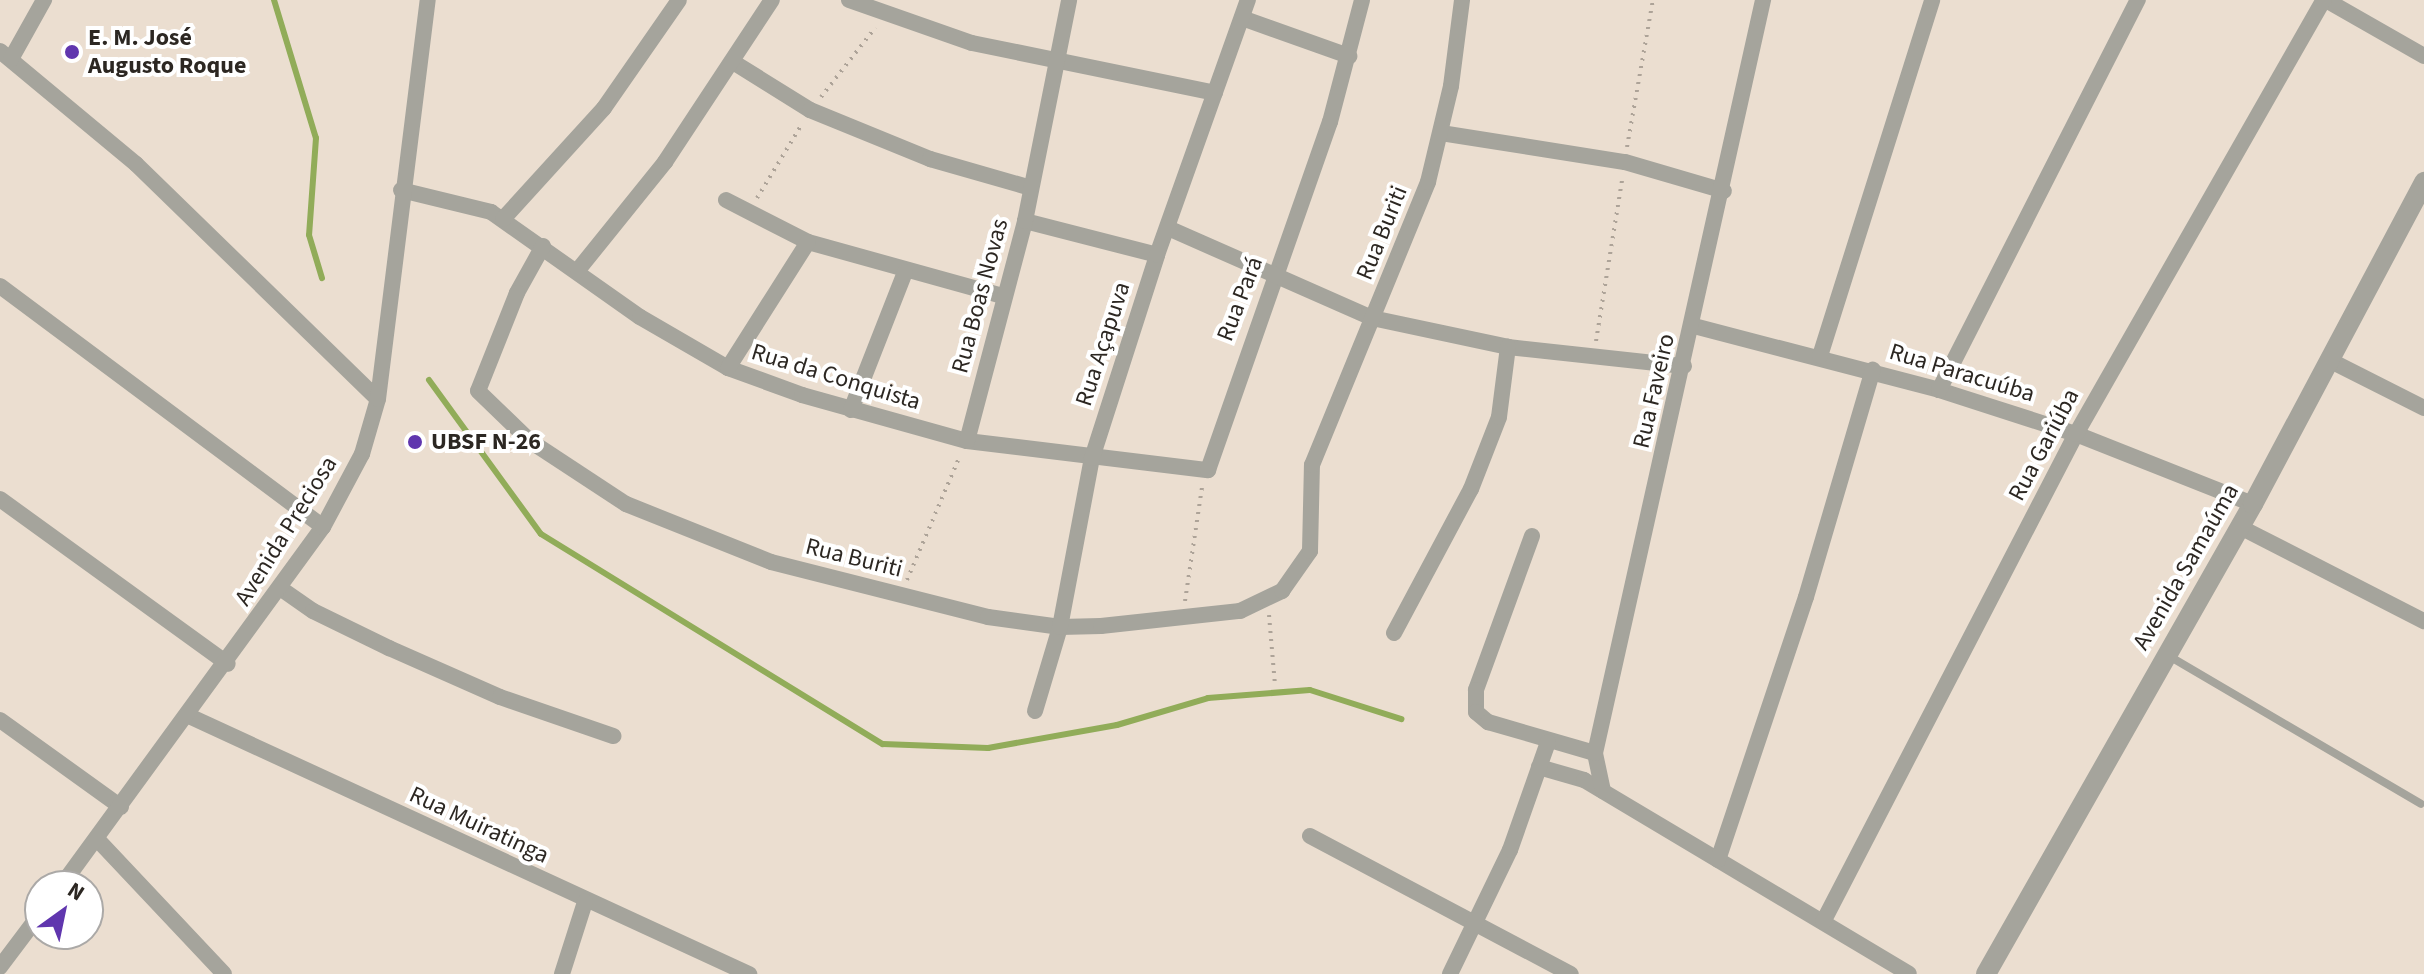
<!DOCTYPE html>
<meta charset="utf-8">
<style>
body{margin:0}
#map{position:relative;width:2424px;height:974px;overflow:hidden;background:#ebded0;font-family:"Source Sans 3",sans-serif}
div>[style]{position:absolute}
.stream>*{height:6px;margin:-3px;padding:0 3px;transform-origin:3px;border-radius:3px;background:#91ac59}
.path>*{height:4px;margin-top:-2px;transform-origin:0;background:repeating-linear-gradient(90deg,#ada398 0 2px,transparent 0 8px)}
.service>*{height:8px;margin:-4px;padding:0 4px;transform-origin:4px;border-radius:4px;background:#a5a49c}
.minor>*{height:16px;margin:-8px;padding:0 8px;transform-origin:8px;border-radius:8px;background:#a5a49c}
.tertiary>*{height:20px;margin:-10px;padding:0 10px;transform-origin:10px;border-radius:10px;background:#a5a49c}
.dots>*{width:22px;height:22px;translate:-50% -50%;box-sizing:border-box;border:4px solid #fff;border-radius:50%}
span{translate:-50% -50%;white-space:nowrap;text-align:center;line-height:1.15;-webkit-text-stroke:8px #fff;paint-order:stroke}
.poi-label{font-size:24px;color:#2c2722;font-weight:700}
.left{translate:0 -50%;text-align:left}
.street-label{font-size:24px;color:#2c2722}
.north{position:absolute;left:24px;top:870px;width:80px;height:80px;box-sizing:border-box;background:#fff;border:2px solid #aba9a7;border-radius:50%;rotate:33deg;font-size:22px;font-weight:700;line-height:32px;text-align:center;color:#2c2722}
.north::after{content:'';display:block;margin:auto;width:28px;height:36px;background:#6036ae;clip-path:polygon(50% 0,100% 100%,50% 72%,0 100%)}
</style>
<div id="map">
<div class="stream">
<i style="left:274px;top:0;width:144px;rotate:73.1deg"></i>
<i style="left:316px;top:138px;width:97px;rotate:94.1deg"></i>
<i style="left:309px;top:235px;width:45px;rotate:73.2deg"></i>
<i style="left:429px;top:380px;width:190px;rotate:54deg"></i>
<i style="left:541px;top:534px;width:401px;rotate:31.6deg"></i>
<i style="left:883px;top:744px;width:105px;rotate:2.2deg"></i>
<i style="left:988px;top:748px;width:131px;rotate:-10.1deg"></i>
<i style="left:1117px;top:725px;width:95px;rotate:-16.5deg"></i>
<i style="left:1208px;top:698px;width:102px;rotate:-4.5deg"></i>
<i style="left:1310px;top:690px;width:96px;rotate:17.7deg"></i>
</div>
<div class="path">
<i style="left:821px;top:97px;width:88px;rotate:-52deg"></i>
<i style="left:1627px;top:147px;width:149px;rotate:-80deg"></i>
<i style="left:757px;top:198px;width:87px;rotate:-58.7deg"></i>
<i style="left:1596px;top:341px;width:163px;rotate:-80.8deg"></i>
<i style="left:907px;top:580px;width:135px;rotate:-66.9deg"></i>
<i style="left:1185px;top:601px;width:115px;rotate:-81.5deg"></i>
<i style="left:1269px;top:615px;width:70px;rotate:85.1deg"></i>
</div>
<div class="service">
<i style="left:2169px;top:656px;width:292px;rotate:30.4deg"></i>
</div>
<div class="minor">
<i style="left:849px;top:0;width:130px;rotate:19.3deg"></i>
<i style="left:972px;top:43px;width:248px;rotate:11.6deg"></i>
<i style="left:2326px;top:0;width:113px;rotate:29.7deg"></i>
<i style="left:1242px;top:18px;width:114px;rotate:19.6deg"></i>
<i style="left:0;top:51px;width:177px;rotate:39.7deg"></i>
<i style="left:136px;top:164px;width:337px;rotate:44.2deg"></i>
<i style="left:11px;top:59px;width:68px;rotate:-60.8deg"></i>
<i style="left:733px;top:62px;width:91px;rotate:31.9deg"></i>
<i style="left:810px;top:110px;width:130px;rotate:22.2deg"></i>
<i style="left:930px;top:159px;width:105px;rotate:16deg"></i>
<i style="left:1441px;top:133px;width:186px;rotate:9deg"></i>
<i style="left:1625px;top:162px;width:103px;rotate:16.3deg"></i>
<i style="left:401px;top:190px;width:93px;rotate:13.7deg"></i>
<i style="left:491px;top:212px;width:182px;rotate:35.2deg"></i>
<i style="left:640px;top:317px;width:102px;rotate:30.1deg"></i>
<i style="left:728px;top:368px;width:79px;rotate:20deg"></i>
<i style="left:802px;top:395px;width:171px;rotate:15.6deg"></i>
<i style="left:967px;top:441px;width:243px;rotate:6.9deg"></i>
<i style="left:1208px;top:470px;width:369px;rotate:-70.7deg"></i>
<i style="left:1330px;top:122px;width:126px;rotate:-75.3deg"></i>
<i style="left:726px;top:200px;width:92px;rotate:27.1deg"></i>
<i style="left:808px;top:242px;width:202px;rotate:15.5deg"></i>
<i style="left:503px;top:219px;width:150px;rotate:-47.7deg"></i>
<i style="left:604px;top:108px;width:131px;rotate:-55.2deg"></i>
<i style="left:1025px;top:221px;width:136px;rotate:14.4deg"></i>
<i style="left:1168px;top:228px;width:223px;rotate:23.8deg"></i>
<i style="left:1372px;top:318px;width:139px;rotate:12deg"></i>
<i style="left:1508px;top:347px;width:177px;rotate:6.2deg"></i>
<i style="left:543px;top:246px;width:54px;rotate:119deg"></i>
<i style="left:517px;top:293px;width:105px;rotate:111.7deg"></i>
<i style="left:478px;top:391px;width:72px;rotate:43.9deg"></i>
<i style="left:530px;top:441px;width:115px;rotate:33.3deg"></i>
<i style="left:626px;top:504px;width:156px;rotate:21.8deg"></i>
<i style="left:771px;top:562px;width:224px;rotate:14.2deg"></i>
<i style="left:988px;top:617px;width:73px;rotate:7.9deg"></i>
<i style="left:1060px;top:627px;width:41px;rotate:-1.4deg"></i>
<i style="left:1101px;top:626px;width:140px;rotate:-6.2deg"></i>
<i style="left:1240px;top:611px;width:47px;rotate:-25.5deg"></i>
<i style="left:1282px;top:591px;width:49px;rotate:-55deg"></i>
<i style="left:1310px;top:551px;width:86px;rotate:-88.7deg"></i>
<i style="left:1312px;top:465px;width:306px;rotate:-67.7deg"></i>
<i style="left:1428px;top:182px;width:99px;rotate:-76.5deg"></i>
<i style="left:1451px;top:86px;width:87px;rotate:-82.7deg"></i>
<i style="left:578px;top:270px;width:139px;rotate:-51.1deg"></i>
<i style="left:665px;top:162px;width:194px;rotate:-56.6deg"></i>
<i style="left:0;top:286px;width:403px;rotate:36.7deg"></i>
<i style="left:1694px;top:326px;width:253px;rotate:14.6deg"></i>
<i style="left:1939px;top:390px;width:144px;rotate:17.8deg"></i>
<i style="left:2076px;top:434px;width:190px;rotate:21.6deg"></i>
<i style="left:1820px;top:356px;width:373px;rotate:-72.5deg"></i>
<i style="left:2331px;top:361px;width:104px;rotate:26.8deg"></i>
<i style="left:728px;top:368px;width:149px;rotate:-57.6deg"></i>
<i style="left:1939px;top:390px;width:438px;rotate:-63deg"></i>
<i style="left:851px;top:410px;width:148px;rotate:-68.6deg"></i>
<i style="left:967px;top:441px;width:228px;rotate:-75.2deg"></i>
<i style="left:1025px;top:221px;width:225px;rotate:-78.7deg"></i>
<i style="left:0;top:499px;width:281px;rotate:35.9deg"></i>
<i style="left:2240px;top:527px;width:207px;rotate:27.1deg"></i>
<i style="left:1532px;top:536px;width:164px;rotate:110deg"></i>
<i style="left:1476px;top:690px;width:22px;rotate:90deg"></i>
<i style="left:1476px;top:712px;width:16px;rotate:40deg"></i>
<i style="left:1488px;top:722px;width:111px;rotate:16.2deg"></i>
<i style="left:280px;top:588px;width:40px;rotate:34.9deg"></i>
<i style="left:313px;top:611px;width:85px;rotate:26deg"></i>
<i style="left:389px;top:648px;width:121px;rotate:23.8deg"></i>
<i style="left:500px;top:697px;width:120px;rotate:19deg"></i>
<i style="left:1394px;top:633px;width:163px;rotate:-61.9deg"></i>
<i style="left:1471px;top:489px;width:77px;rotate:-68.7deg"></i>
<i style="left:1499px;top:417px;width:71px;rotate:-82.7deg"></i>
<i style="left:1035px;top:711px;width:88px;rotate:-73.4deg"></i>
<i style="left:1060px;top:627px;width:172px;rotate:-79.3deg"></i>
<i style="left:1092px;top:458px;width:213px;rotate:-72.2deg"></i>
<i style="left:1157px;top:255px;width:271px;rotate:-70.4deg"></i>
<i style="left:189px;top:716px;width:617px;rotate:24.74deg"></i>
<i style="left:0;top:720px;width:149px;rotate:35.7deg"></i>
<i style="left:1539px;top:767px;width:47px;rotate:16.1deg"></i>
<i style="left:1584px;top:780px;width:378px;rotate:30.8deg"></i>
<i style="left:1603px;top:791px;width:39px;rotate:-102deg"></i>
<i style="left:1595px;top:753px;width:772px;rotate:-77.42deg"></i>
<i style="left:1310px;top:836px;width:295px;rotate:27.9deg"></i>
<i style="left:97px;top:839px;width:185px;rotate:46.7deg"></i>
<i style="left:1718px;top:860px;width:277px;rotate:-71.5deg"></i>
<i style="left:1806px;top:597px;width:237px;rotate:-73.6deg"></i>
<i style="left:61px;top:886px;width:444px;rotate:-53.9deg"></i>
<i style="left:323px;top:527px;width:83px;rotate:-61.9deg"></i>
<i style="left:362px;top:454px;width:57px;rotate:-73.8deg"></i>
<i style="left:378px;top:399px;width:402px;rotate:-82.9deg"></i>
<i style="left:1823px;top:922px;width:550px;rotate:-62.6deg"></i>
<i style="left:2076px;top:434px;width:500px;rotate:-60.3deg"></i>
<i style="left:0;top:967px;width:66px;rotate:-53deg"></i>
<i style="left:562px;top:974px;width:76px;rotate:-72.3deg"></i>
<i style="left:1450px;top:974px;width:138px;rotate:-64.2deg"></i>
<i style="left:1510px;top:850px;width:114px;rotate:-70.6deg"></i>
</div>
<div class="tertiary">
<i style="left:1986px;top:974px;width:541px;rotate:-60.4deg"></i>
<i style="left:2253px;top:504px;width:365px;rotate:-62deg"></i>
</div>
<div class="dots">
<i style="left:72px;top:52px;background:#6036ae"></i>
<i style="left:415px;top:442px;background:#6036ae"></i>
</div>
<div class="poi-label">
<span class="left" style="left:88px;top:52px">E. M. José<br>Augusto Roque</span>
<span class="left" style="left:431px;top:442px">UBSF N-26</span>
</div>
<div class="street-label">
<span style="left:1382px;top:233px;rotate:-68deg">Rua Buriti</span>
<span style="left:980px;top:296px;rotate:-75deg">Rua Boas Novas</span>
<span style="left:1240px;top:299px;rotate:-69deg">Rua Pará</span>
<span style="left:1103px;top:344px;rotate:-72deg">Rua Açapuva</span>
<span style="left:1962px;top:373px;rotate:17deg">Rua Paracuúba</span>
<span style="left:836px;top:377px;rotate:17deg">Rua da Conquista</span>
<span style="left:1654px;top:391px;rotate:-77deg">Rua Faveiro</span>
<span style="left:2044px;top:445px;rotate:-62deg">Rua Gariúba</span>
<span style="left:286px;top:531px;rotate:-58deg">Avenida Preciosa</span>
<span style="left:854px;top:558px;rotate:14deg">Rua Buriti</span>
<span style="left:2186px;top:567px;rotate:-60deg">Avenida Samaúma</span>
<span style="left:479px;top:825px;rotate:25deg">Rua Muiratinga</span>
</div>
<div class="north">N</div>
</div>
